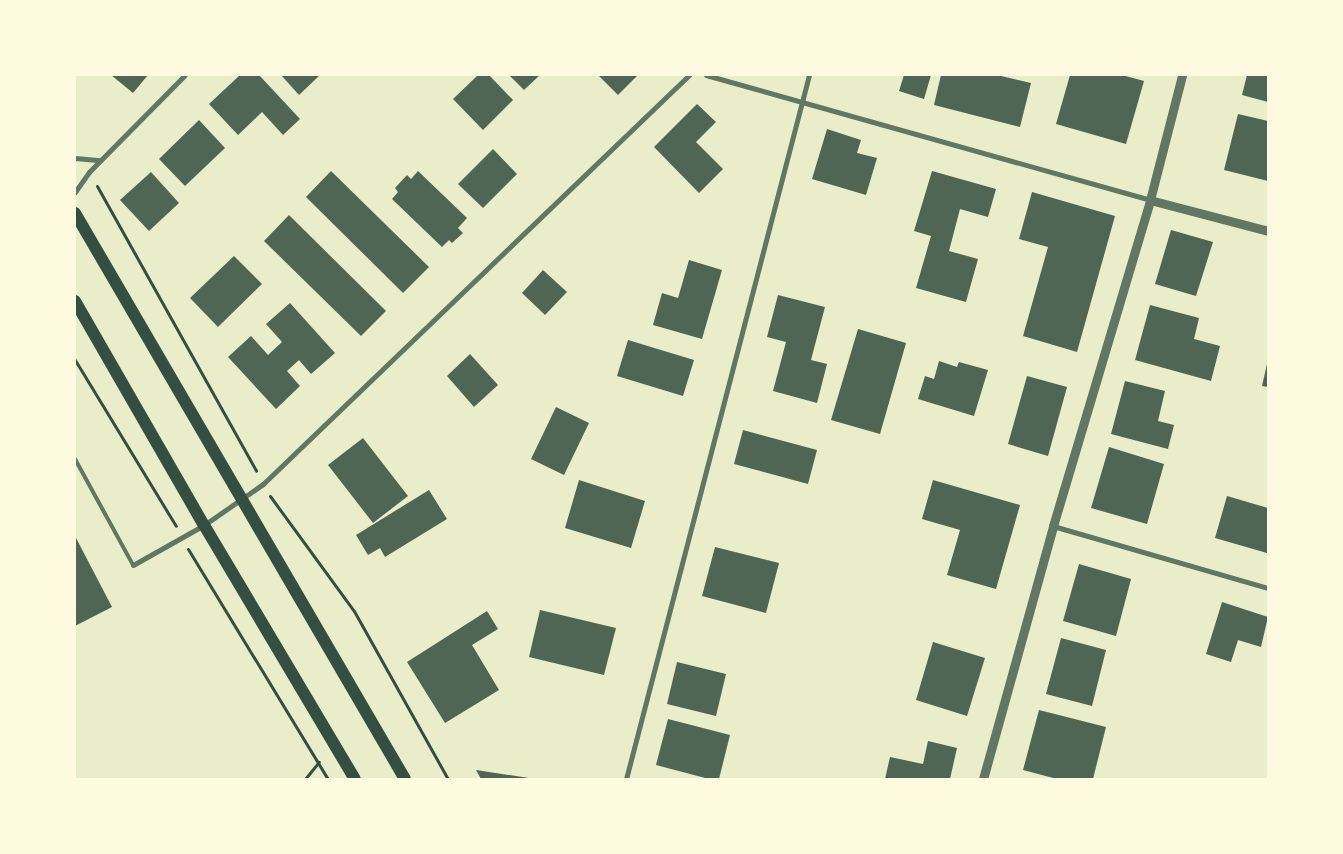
<!DOCTYPE html>
<style>
body{margin:0}
#map{position:relative;width:1343px;height:854px;overflow:hidden;background:#e9edc9;font-family:Montserrat,sans-serif}
div>[style]{position:absolute}
.building>*{inset:0;background:#4f6655}
.path>*{height:3px;margin:-1.5px;padding:0 1.5px;transform-origin:1.5px;border-radius:1.5px;background:#344e41}
.service>*{height:4px;margin:-2px;padding:0 2px;transform-origin:2px;border-radius:2px;background:#617663}
.minor>*{height:5px;margin:-2.5px;padding:0 2.5px;transform-origin:2.5px;border-radius:2.5px;background:#617663}
.tertiary>*{height:9px;margin:-4.5px;padding:0 4.5px;transform-origin:4.5px;border-radius:4.5px;background:#617663}
.primary>*{height:12px;margin:-6px;padding:0 6px;transform-origin:6px;border-radius:6px;background:#344e41}
span{translate:-50% -50%;white-space:nowrap;text-align:center;line-height:1.15;-webkit-text-stroke:4px #fefae0;paint-order:stroke}
.frame{position:absolute;inset:0;border:76px solid #fefae0;pointer-events:none}
</style>
<div id="map">
<div class="building">
<i style="clip-path:polygon(111px 75px,148px 75px,133px 93px)"></i>
<i style="clip-path:polygon(240px 75px,259px 75px,300px 119px,283px 135px,262px 112px,238px 135px,209px 104px)"></i>
<i style="clip-path:polygon(281px 75px,320px 75px,299px 95px)"></i>
<i style="clip-path:polygon(478px 75px,489px 75px,513px 100px,483px 130px,453px 99px)"></i>
<i style="clip-path:polygon(509px 75px,540px 75px,524px 90px)"></i>
<i style="clip-path:polygon(598px 75px,638px 75px,618px 95px)"></i>
<i style="clip-path:polygon(904px 75px,931px 75px,924px 99px,899px 91px)"></i>
<i style="clip-path:polygon(941px 75px,997px 75px,1031px 83px,1020px 127px,934px 105px)"></i>
<i style="clip-path:polygon(1070px 75px,1122px 75px,1144px 81px,1126px 144px,1056px 124px)"></i>
<i style="clip-path:polygon(1247px 75px,1268px 75px,1268px 102px,1242px 95px)"></i>
<i style="clip-path:polygon(697px 104px,716px 122px,696px 142px,723px 169px,699px 193px,654px 147px)"></i>
<i style="clip-path:polygon(1238px 114px,1268px 121px,1268px 181px,1224px 170px)"></i>
<i style="clip-path:polygon(199px 120px,225px 148px,185px 186px,159px 159px)"></i>
<i style="clip-path:polygon(827px 129px,861px 140px,857px 153px,877px 158px,866px 195px,812px 179px)"></i>
<i style="clip-path:polygon(493px 149px,517px 174px,483px 208px,458px 184px)"></i>
<i style="clip-path:polygon(331px 171px,429px 267px,403px 293px,306px 197px)"></i>
<i style="clip-path:polygon(418px 171px,467px 218px,458px 228px,463px 233px,452px 243px,449px 240px,442px 247px,392px 199px,398px 192px,395px 188px,407px 175px,411px 179px)"></i>
<i style="clip-path:polygon(932px 171px,996px 189px,988px 217px,960px 209px,949px 251px,978px 259px,966px 302px,916px 288px,931px 236px,914px 231px)"></i>
<i style="clip-path:polygon(151px 172px,179px 203px,149px 231px,120px 200px)"></i>
<i style="clip-path:polygon(1032px 192px,1115px 216px,1077px 352px,1023px 336px,1048px 247px,1019px 239px)"></i>
<i style="clip-path:polygon(289px 215px,386px 311px,361px 336px,264px 241px)"></i>
<i style="clip-path:polygon(1171px 230px,1213px 242px,1196px 296px,1155px 284px)"></i>
<i style="clip-path:polygon(234px 256px,262px 284px,218px 327px,190px 298px)"></i>
<i style="clip-path:polygon(689px 260px,722px 270px,702px 339px,653px 325px,662px 293px,678px 298px)"></i>
<i style="clip-path:polygon(543px 270px,567px 292px,545px 315px,522px 293px)"></i>
<i style="clip-path:polygon(778px 295px,825px 307px,811px 360px,827px 364px,817px 403px,773px 391px,786px 342px,767px 337px)"></i>
<i style="clip-path:polygon(290px 303px,335px 353px,311px 374px,299px 360px,287px 371px,300px 386px,276px 409px,228px 357px,251px 336px,268px 355px,282px 342px,266px 324px)"></i>
<i style="clip-path:polygon(1150px 305px,1199px 318px,1194px 339px,1220px 346px,1211px 381px,1135px 360px)"></i>
<i style="clip-path:polygon(858px 329px,906px 343px,880px 434px,831px 420px)"></i>
<i style="clip-path:polygon(628px 340px,694px 360px,683px 396px,617px 376px)"></i>
<i style="clip-path:polygon(470px 354px,498px 385px,474px 407px,447px 376px)"></i>
<i style="clip-path:polygon(939px 361px,957px 367px,959px 362px,988px 370px,974px 416px,918px 399px,925px 376px,934px 379px)"></i>
<i style="clip-path:polygon(1267px 364px,1268px 364px,1268px 387px,1262px 386px)"></i>
<i style="clip-path:polygon(1027px 376px,1067px 387px,1048px 456px,1008px 444px)"></i>
<i style="clip-path:polygon(1125px 381px,1165px 391px,1158px 421px,1174px 425px,1168px 449px,1111px 434px)"></i>
<i style="clip-path:polygon(556px 407px,589px 423px,564px 475px,531px 459px)"></i>
<i style="clip-path:polygon(743px 430px,817px 450px,808px 484px,734px 464px)"></i>
<i style="clip-path:polygon(363px 438px,408px 496px,373px 523px,328px 465px)"></i>
<i style="clip-path:polygon(1109px 447px,1164px 464px,1147px 524px,1091px 508px)"></i>
<i style="clip-path:polygon(579px 480px,645px 501px,631px 548px,565px 528px)"></i>
<i style="clip-path:polygon(933px 480px,1020px 505px,996px 589px,947px 575px,960px 530px,922px 519px)"></i>
<i style="clip-path:polygon(429px 490px,447px 519px,385px 557px,380px 548px,368px 555px,356px 535px)"></i>
<i style="clip-path:polygon(1227px 496px,1268px 508px,1267px 553px,1215px 538px)"></i>
<i style="clip-path:polygon(75px 536px,112px 607px,75px 626px)"></i>
<i style="clip-path:polygon(715px 547px,779px 563px,766px 613px,702px 596px)"></i>
<i style="clip-path:polygon(1079px 564px,1131px 579px,1116px 636px,1063px 621px)"></i>
<i style="clip-path:polygon(1222px 602px,1268px 617px,1261px 647px,1238px 640px,1231px 662px,1206px 654px)"></i>
<i style="clip-path:polygon(540px 610px,616px 628px,604px 675px,529px 657px)"></i>
<i style="clip-path:polygon(487px 611px,498px 629px,472px 645px,499px 690px,445px 723px,407px 662px)"></i>
<i style="clip-path:polygon(1061px 638px,1106px 650px,1092px 706px,1046px 694px)"></i>
<i style="clip-path:polygon(933px 642px,985px 658px,967px 716px,916px 700px)"></i>
<i style="clip-path:polygon(677px 662px,726px 674px,716px 716px,667px 704px)"></i>
<i style="clip-path:polygon(1039px 710px,1106px 727px,1093px 779px,1057px 779px,1023px 770px)"></i>
<i style="clip-path:polygon(668px 719px,730px 735px,719px 779px,709px 779px,656px 765px)"></i>
<i style="clip-path:polygon(928px 741px,957px 748px,950px 779px,885px 779px,890px 757px,923px 764px)"></i>
<i style="clip-path:polygon(476px 770px,529px 778px,529px 779px,481px 779px)"></i>
</div>
<div class="path">
<i style="left:97px;top:186px;width:326px;rotate:60.8deg"></i>
<i style="left:75px;top:360px;width:194px;rotate:58.7deg"></i>
<i style="left:270px;top:496px;width:142px;rotate:53.9deg"></i>
<i style="left:354px;top:611px;width:193px;rotate:60.8deg"></i>
<i style="left:188px;top:549px;width:269px;rotate:58.7deg"></i>
<i style="left:305px;top:779px;width:22px;rotate:-51deg"></i>
</div>
<div class="service">
<i style="left:75px;top:459px;width:121px;rotate:61.3deg"></i>
</div>
<div class="minor">
<i style="left:706px;top:75px;width:461px;rotate:15.7deg"></i>
<i style="left:75px;top:158px;width:25px;rotate:5deg"></i>
<i style="left:75px;top:192px;width:24px;rotate:-55deg"></i>
<i style="left:89px;top:172px;width:136px;rotate:-45.3deg"></i>
<i style="left:1053px;top:526px;width:224px;rotate:16.1deg"></i>
<i style="left:133px;top:565px;width:81px;rotate:-29.4deg"></i>
<i style="left:204px;top:525px;width:72px;rotate:-34.8deg"></i>
<i style="left:263px;top:484px;width:591px;rotate:-43.83deg"></i>
<i style="left:626px;top:779px;width:727px;rotate:-75.43deg"></i>
</div>
<div class="tertiary">
<i style="left:1150px;top:200px;width:122px;rotate:14.7deg"></i>
<i style="left:983px;top:779px;width:263px;rotate:-74.5deg"></i>
<i style="left:1053px;top:526px;width:340px;rotate:-73.4deg"></i>
<i style="left:1150px;top:200px;width:129px;rotate:-75.6deg"></i>
</div>
<div class="primary">
<i style="left:75px;top:213px;width:655px;rotate:59.76deg"></i>
<i style="left:75px;top:301px;width:258px;rotate:60.1deg"></i>
<i style="left:204px;top:525px;width:295px;rotate:59.3deg"></i>
</div>
<div class="frame"></div>
</div>
